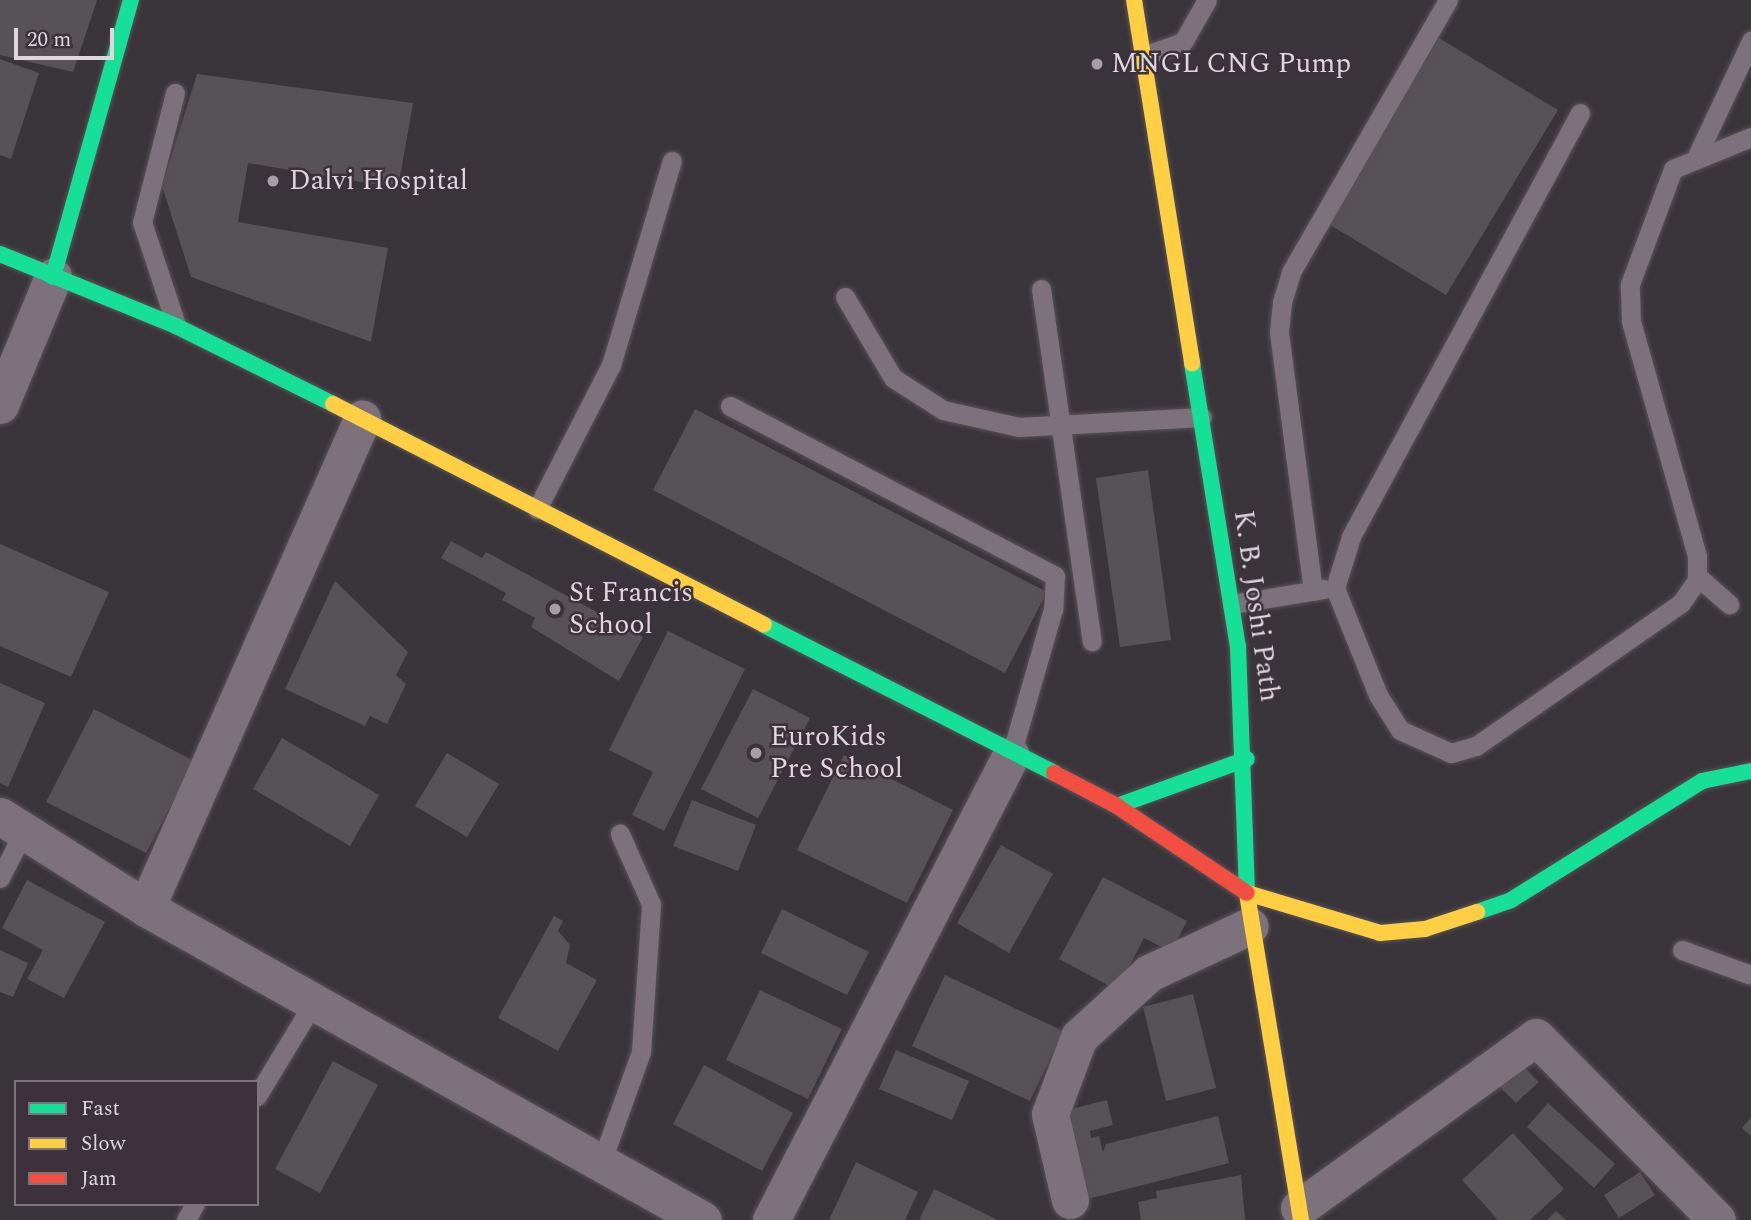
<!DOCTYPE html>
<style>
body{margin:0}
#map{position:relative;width:1751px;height:1220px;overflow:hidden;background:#3a353a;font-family:Spectral,serif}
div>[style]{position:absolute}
.building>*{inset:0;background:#575256}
.roads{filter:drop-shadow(0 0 2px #575357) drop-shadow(0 0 2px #575357)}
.lane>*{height:19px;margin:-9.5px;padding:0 9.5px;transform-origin:9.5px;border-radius:9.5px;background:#7d717b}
.street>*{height:37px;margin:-18.5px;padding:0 18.5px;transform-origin:18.5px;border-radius:18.5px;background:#7d717b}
.fast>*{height:16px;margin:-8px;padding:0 8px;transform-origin:8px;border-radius:8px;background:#16e098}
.slow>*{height:16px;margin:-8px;padding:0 8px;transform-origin:8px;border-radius:8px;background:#ffcf43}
.jam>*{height:16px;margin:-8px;padding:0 8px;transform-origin:8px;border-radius:8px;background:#f24e42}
.dots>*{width:19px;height:19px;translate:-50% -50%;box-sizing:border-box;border:4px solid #3d323b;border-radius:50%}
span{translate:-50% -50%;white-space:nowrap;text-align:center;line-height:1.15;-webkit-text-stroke:5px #3d323b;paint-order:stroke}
.poi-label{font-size:28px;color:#ded7dd}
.left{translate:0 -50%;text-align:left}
.street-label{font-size:28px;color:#ded7dd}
.legend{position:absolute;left:14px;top:1080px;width:245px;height:126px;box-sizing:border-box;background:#3d323b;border:2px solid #7d747c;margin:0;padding:9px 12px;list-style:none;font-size:21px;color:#ded7dd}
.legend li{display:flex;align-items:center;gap:14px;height:35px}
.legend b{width:35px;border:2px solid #7d747c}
.scale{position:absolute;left:14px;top:28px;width:100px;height:32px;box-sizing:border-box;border:4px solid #ded7dd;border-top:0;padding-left:9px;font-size:21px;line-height:24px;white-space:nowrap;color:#ded7dd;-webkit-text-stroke:5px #3d323b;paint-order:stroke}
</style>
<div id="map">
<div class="building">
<i style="clip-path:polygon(0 0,97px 0,73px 72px,0 55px)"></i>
<i style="clip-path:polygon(1439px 38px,1558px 110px,1446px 295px,1327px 223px)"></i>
<i style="clip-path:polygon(0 59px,39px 73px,11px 159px,0 155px)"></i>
<i style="clip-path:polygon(197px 74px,413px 103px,398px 188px,248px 163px,238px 222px,388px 248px,371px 342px,191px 277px,162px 186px)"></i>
<i style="clip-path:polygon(695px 409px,1047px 592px,1005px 673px,653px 490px)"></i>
<i style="clip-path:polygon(1148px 470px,1171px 640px,1120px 647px,1096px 478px)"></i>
<i style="clip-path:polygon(451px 541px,482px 558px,486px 552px,643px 637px,619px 681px,531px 627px,535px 618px,502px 600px,506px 593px,441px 558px)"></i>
<i style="clip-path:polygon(0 544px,109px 592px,71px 677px,0 646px)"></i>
<i style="clip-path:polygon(335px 581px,408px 652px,396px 675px,406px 684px,387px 724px,370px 716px,365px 726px,285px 689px)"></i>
<i style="clip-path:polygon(668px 631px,745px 669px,664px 831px,632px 815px,653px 772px,609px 750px)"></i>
<i style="clip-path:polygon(0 683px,45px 703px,8px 787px,0 783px)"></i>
<i style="clip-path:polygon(753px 689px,810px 718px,758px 818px,701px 789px)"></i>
<i style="clip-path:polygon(94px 709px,194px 761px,146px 853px,46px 802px)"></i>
<i style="clip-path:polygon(282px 738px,379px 795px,350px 846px,253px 789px)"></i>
<i style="clip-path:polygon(447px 753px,499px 784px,467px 837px,415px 806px)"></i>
<i style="clip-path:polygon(844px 755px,953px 810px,907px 903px,797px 850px)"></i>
<i style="clip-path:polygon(692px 800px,756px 825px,738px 871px,673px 846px)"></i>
<i style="clip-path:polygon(1001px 845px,1053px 874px,1009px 953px,957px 923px)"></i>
<i style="clip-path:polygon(1103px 877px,1187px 921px,1171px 952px,1144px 938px,1117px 990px,1059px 959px)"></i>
<i style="clip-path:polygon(27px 880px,105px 922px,64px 998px,27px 979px,43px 950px,2px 928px)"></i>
<i style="clip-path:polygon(782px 909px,869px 952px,847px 995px,761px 953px)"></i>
<i style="clip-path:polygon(554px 916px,563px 921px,558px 931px,570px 945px,566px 963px,597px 980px,558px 1051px,498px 1018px)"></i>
<i style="clip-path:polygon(0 950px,28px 963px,13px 997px,0 992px)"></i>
<i style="clip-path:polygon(945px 975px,1063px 1031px,1030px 1101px,912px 1046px)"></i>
<i style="clip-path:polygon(760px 990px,842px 1029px,808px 1099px,726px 1060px)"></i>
<i style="clip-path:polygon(1193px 994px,1216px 1088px,1166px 1101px,1143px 1007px)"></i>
<i style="clip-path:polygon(896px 1050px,969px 1081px,952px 1120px,879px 1089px)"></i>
<i style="clip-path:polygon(333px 1061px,378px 1085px,320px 1193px,275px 1169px)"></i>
<i style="clip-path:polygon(1521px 1064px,1539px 1082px,1516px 1103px,1499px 1086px)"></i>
<i style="clip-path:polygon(704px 1065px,793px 1113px,762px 1171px,673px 1124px)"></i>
<i style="clip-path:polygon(1107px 1100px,1113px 1125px,1090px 1131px,1091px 1138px,1099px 1136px,1103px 1152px,1106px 1144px,1218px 1116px,1229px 1163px,1088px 1199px,1067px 1110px)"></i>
<i style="clip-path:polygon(1548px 1103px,1615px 1164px,1594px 1188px,1527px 1127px)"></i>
<i style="clip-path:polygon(1751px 1117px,1751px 1136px,1742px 1128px)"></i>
<i style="clip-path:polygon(1513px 1133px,1564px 1189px,1530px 1220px,1498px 1220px,1462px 1180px)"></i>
<i style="clip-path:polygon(856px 1162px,918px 1192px,905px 1220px,829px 1220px)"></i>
<i style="clip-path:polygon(1640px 1172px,1655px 1195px,1619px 1218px,1604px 1195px)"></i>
<i style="clip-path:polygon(1241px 1175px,1245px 1220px,1141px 1220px,1138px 1202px,1157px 1198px,1156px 1191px)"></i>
<i style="clip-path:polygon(934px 1189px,998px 1220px,919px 1220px)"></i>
<i style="clip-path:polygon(1556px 1211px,1566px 1220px,1547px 1220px)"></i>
</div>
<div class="roads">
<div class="lane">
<i style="left:1143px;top:56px;width:42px;rotate:-19.3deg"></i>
<i style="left:1183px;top:42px;width:48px;rotate:-60.3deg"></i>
<i style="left:175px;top:93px;width:133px;rotate:104.3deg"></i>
<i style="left:142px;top:222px;width:108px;rotate:71.7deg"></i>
<i style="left:1580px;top:113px;width:482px;rotate:118.4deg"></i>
<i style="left:1351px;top:537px;width:53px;rotate:107.4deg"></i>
<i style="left:1335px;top:588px;width:115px;rotate:68.1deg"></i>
<i style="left:1378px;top:695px;width:41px;rotate:57.8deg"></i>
<i style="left:1400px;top:730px;width:56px;rotate:24.3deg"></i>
<i style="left:1451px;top:753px;width:26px;rotate:-16deg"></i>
<i style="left:1476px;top:746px;width:250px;rotate:-34.9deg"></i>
<i style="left:1681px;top:603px;width:28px;rotate:-55deg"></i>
<i style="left:1697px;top:580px;width:24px;rotate:-90deg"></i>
<i style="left:1697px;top:556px;width:244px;rotate:-105.7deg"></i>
<i style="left:1631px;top:321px;width:37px;rotate:-92deg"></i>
<i style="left:1630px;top:284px;width:123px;rotate:-69.5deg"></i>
<i style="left:1673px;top:169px;width:84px;rotate:-22.3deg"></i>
<i style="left:1695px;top:160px;width:132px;rotate:-64.8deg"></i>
<i style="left:1041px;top:289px;width:356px;rotate:81.8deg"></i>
<i style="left:845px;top:297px;width:94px;rotate:59.3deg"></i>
<i style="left:893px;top:378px;width:59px;rotate:32.6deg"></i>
<i style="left:943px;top:410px;width:78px;rotate:12.6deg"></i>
<i style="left:1019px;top:427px;width:183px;rotate:-3.1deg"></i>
<i style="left:730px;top:406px;width:367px;rotate:27.6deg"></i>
<i style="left:1055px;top:576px;width:33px;rotate:93deg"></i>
<i style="left:1053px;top:609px;width:152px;rotate:106deg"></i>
<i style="left:537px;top:509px;width:162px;rotate:-62.8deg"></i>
<i style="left:611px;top:365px;width:213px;rotate:-73.4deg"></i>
<i style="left:1697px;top:576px;width:43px;rotate:41.2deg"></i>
<i style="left:1313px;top:591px;width:262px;rotate:-97.5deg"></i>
<i style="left:1279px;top:331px;width:29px;rotate:-84deg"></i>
<i style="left:1282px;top:302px;width:31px;rotate:-73deg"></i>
<i style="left:1291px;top:272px;width:314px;rotate:-60deg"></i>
<i style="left:1232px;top:604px;width:93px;rotate:-9.3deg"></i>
<i style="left:0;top:878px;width:53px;rotate:-62.9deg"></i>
<i style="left:1682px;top:950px;width:73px;rotate:19.9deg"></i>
<i style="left:257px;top:1096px;width:110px;rotate:-58.8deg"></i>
<i style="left:601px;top:1163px;width:118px;rotate:-70.2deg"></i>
<i style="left:641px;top:1052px;width:148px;rotate:-86.1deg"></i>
<i style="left:651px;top:904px;width:77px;rotate:-113.9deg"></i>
<i style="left:186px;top:1220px;width:18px;rotate:-61deg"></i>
</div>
<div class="street">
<i style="left:0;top:405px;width:139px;rotate:-67.5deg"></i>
<i style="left:0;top:816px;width:173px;rotate:32.2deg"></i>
<i style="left:146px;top:908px;width:638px;rotate:29.26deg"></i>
<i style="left:146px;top:908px;width:535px;rotate:-66.17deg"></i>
<i style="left:1070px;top:1200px;width:88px;rotate:-103.1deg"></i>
<i style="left:1050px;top:1114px;width:82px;rotate:-69.4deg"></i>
<i style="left:1079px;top:1037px;width:95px;rotate:-42.4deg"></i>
<i style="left:1149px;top:973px;width:111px;rotate:-25deg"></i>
<i style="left:1299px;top:1208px;width:292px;rotate:-35.8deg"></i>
<i style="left:1536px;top:1037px;width:257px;rotate:45.3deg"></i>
<i style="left:771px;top:1220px;width:523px;rotate:-62.7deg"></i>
</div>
<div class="fast">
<i style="left:0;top:254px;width:190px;rotate:22.2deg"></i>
<i style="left:176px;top:326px;width:175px;rotate:26.4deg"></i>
<i style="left:53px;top:277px;width:288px;rotate:-74.3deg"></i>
<i style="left:1192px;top:363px;width:288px;rotate:80.8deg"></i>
<i style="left:1238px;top:647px;width:246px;rotate:87.9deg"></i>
<i style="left:764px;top:625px;width:326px;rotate:27deg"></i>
<i style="left:1117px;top:806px;width:138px;rotate:-19.9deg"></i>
<i style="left:1477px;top:912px;width:36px;rotate:-19deg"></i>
<i style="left:1511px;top:900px;width:225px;rotate:-31.9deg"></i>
<i style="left:1702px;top:781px;width:50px;rotate:-11.5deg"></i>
</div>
<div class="slow">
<i style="left:1134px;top:0;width:368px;rotate:80.9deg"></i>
<i style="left:333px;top:404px;width:484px;rotate:27.1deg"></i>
<i style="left:1301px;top:1220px;width:331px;rotate:-99.4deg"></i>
<i style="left:1247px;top:893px;width:139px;rotate:16.7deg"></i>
<i style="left:1380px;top:933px;width:45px;rotate:-5.1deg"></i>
<i style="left:1425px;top:929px;width:55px;rotate:-18.1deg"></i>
</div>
<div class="jam">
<i style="left:1054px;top:773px;width:71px;rotate:27.6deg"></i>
<i style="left:1117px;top:806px;width:156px;rotate:33.8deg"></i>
</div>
</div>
<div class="dots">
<i style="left:1097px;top:64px;background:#a59ea4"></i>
<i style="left:273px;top:181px;background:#a59ea4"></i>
<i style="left:555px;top:609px;background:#a59ea4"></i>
<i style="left:756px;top:753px;background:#a59ea4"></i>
</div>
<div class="poi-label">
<span class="left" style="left:1111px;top:64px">MNGL CNG Pump</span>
<span class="left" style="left:289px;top:181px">Dalvi Hospital</span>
<span class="left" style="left:569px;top:609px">St Francis<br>School</span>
<span class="left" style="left:770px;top:753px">EuroKids<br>Pre School</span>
</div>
<div class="street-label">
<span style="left:1256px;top:606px;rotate:82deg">K. B. Joshi Path</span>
</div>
<ul class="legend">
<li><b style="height:9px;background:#16e098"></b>Fast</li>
<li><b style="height:9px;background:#ffcf43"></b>Slow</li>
<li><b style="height:9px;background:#f24e42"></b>Jam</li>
</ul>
<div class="scale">20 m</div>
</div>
